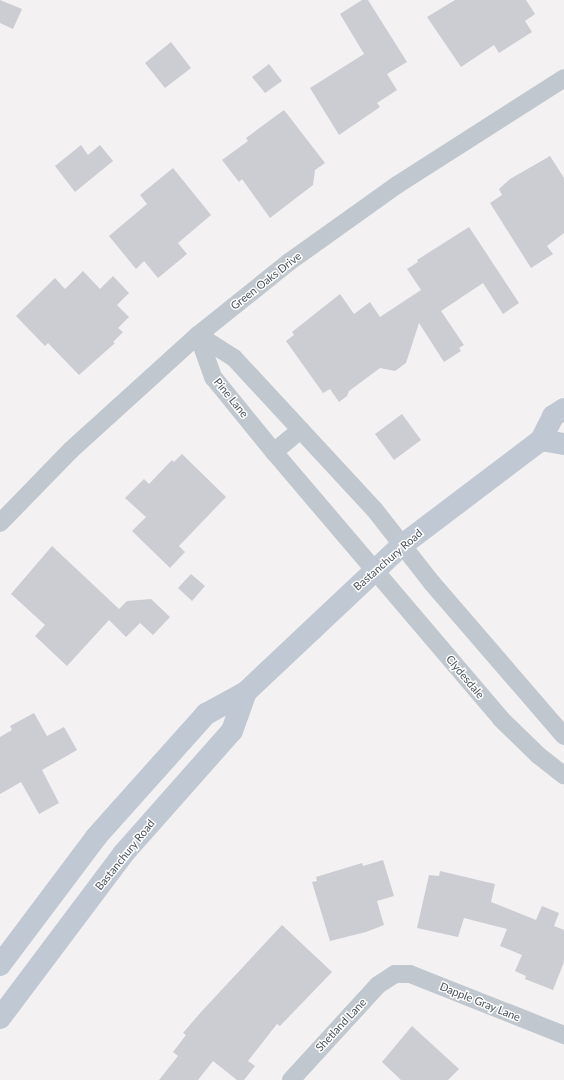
<!DOCTYPE html>
<style>
body{margin:0}
#map{position:relative;width:564px;height:1080px;overflow:hidden;background:#f3f1f1;font-family:Lato,sans-serif}
div>[style]{position:absolute}
.building>*{inset:0;background:#cbcdd3}
.minor>*{height:18px;margin:-9px;padding:0 9px;transform-origin:9px;border-radius:9px;background:#c0c7ce}
.secondary>*{height:22px;margin:-11px;padding:0 11px;transform-origin:11px;border-radius:11px;background:#c0c8d3}
span{translate:-50% -50%;white-space:nowrap;text-align:center;line-height:1.15;-webkit-text-stroke:3px #fff;paint-order:stroke}
.street-label{font-size:11px;color:#4a535d}
</style>
<div id="map">
<div class="building">
<i style="clip-path:polygon(0 0,22px 9px,13px 29px,0 23px)"></i>
<i style="clip-path:polygon(362px 0,368px 0,407px 62px,387px 74px,397px 90px,377px 103px,380px 107px,339px 135px,310px 88px,364px 54px,340px 14px)"></i>
<i style="clip-path:polygon(455px 0,526px 0,535px 14px,525px 21px,532px 32px,499px 53px,494px 45px,461px 67px,427px 17px)"></i>
<i style="clip-path:polygon(171px 42px,191px 68px,165px 88px,145px 63px)"></i>
<i style="clip-path:polygon(269px 64px,282px 81px,265px 93px,252px 77px)"></i>
<i style="clip-path:polygon(284px 110px,325px 163px,315px 170px,313px 185px,270px 218px,242px 179px,239px 182px,222px 160px,248px 141px,246px 138px)"></i>
<i style="clip-path:polygon(81px 145px,88px 155px,100px 145px,113px 161px,75px 192px,55px 166px)"></i>
<i style="clip-path:polygon(550px 156px,564px 178px,564px 233px,547px 246px,553px 254px,531px 268px,490px 203px,502px 195px,499px 189px,510px 179px)"></i>
<i style="clip-path:polygon(173px 168px,211px 215px,178px 243px,187px 254px,158px 278px,144px 261px,136px 269px,109px 236px,147px 204px,140px 195px)"></i>
<i style="clip-path:polygon(469px 227px,519px 303px,503px 314px,483px 283px,441px 311px,464px 345px,459px 348px,461px 351px,444px 362px,419px 323px,406px 363px,395px 371px,380px 368px,349px 391px,347px 396px,339px 402px,330px 389px,323px 393px,286px 341px,294px 335px,292px 332px,340px 294px,354px 314px,370px 302px,380px 317px,421px 290px,407px 269px,418px 262px,417px 260px)"></i>
<i style="clip-path:polygon(83px 271px,100px 289px,113px 276px,129px 293px,117px 305px,129px 317px,118px 328px,123px 332px,113px 342px,115px 343px,79px 375px,48px 343px,45px 346px,16px 316px,55px 278px,65px 289px)"></i>
<i style="clip-path:polygon(402px 414px,421px 440px,394px 460px,375px 434px)"></i>
<i style="clip-path:polygon(182px 454px,226px 497px,179px 546px,185px 552px,170px 568px,132px 531px,146px 517px,125px 498px,144px 479px,149px 484px,172px 460px,174px 462px)"></i>
<i style="clip-path:polygon(52px 546px,119px 609px,127px 601px,151px 599px,170px 617px,153px 635px,140px 623px,126px 637px,109px 620px,67px 666px,35px 636px,45px 625px,11px 594px)"></i>
<i style="clip-path:polygon(191px 574px,205px 586px,192px 601px,178px 588px)"></i>
<i style="clip-path:polygon(34px 713px,47px 736px,64px 727px,77px 750px,42px 770px,59px 803px,39px 814px,21px 782px,0 794px,0 737px,12px 730px,10px 726px)"></i>
<i style="clip-path:polygon(383px 860px,394px 896px,377px 901px,384px 925px,366px 932px,330px 941px,312px 882px,317px 881px,316px 877px,362px 863px,363px 866px)"></i>
<i style="clip-path:polygon(440px 871px,495px 884px,491px 902px,536px 920px,542px 906px,559px 913px,554px 926px,564px 930px,564px 962px,553px 990px,525px 979px,526px 976px,515px 971px,522px 955px,500px 946px,507px 929px,464px 918px,458px 937px,417px 928px,429px 875px,439px 876px)"></i>
<i style="clip-path:polygon(282px 925px,332px 972px,280px 1026px,277px 1024px,248px 1061px,255px 1066px,244px 1080px,237px 1080px,213px 1061px,198px 1080px,159px 1080px,178px 1056px,173px 1052px,186px 1035px,183px 1033px,201px 1012px)"></i>
<i style="clip-path:polygon(412px 1026px,459px 1069px,448px 1080px,401px 1080px,382px 1062px)"></i>
</div>
<div class="minor">
<i style="left:198px;top:335px;width:45px;rotate:70.3deg"></i>
<i style="left:213px;top:377px;width:97px;rotate:50.9deg"></i>
<i style="left:274px;top:452px;width:350px;rotate:49.6deg"></i>
<i style="left:501px;top:719px;width:52px;rotate:44.2deg"></i>
<i style="left:538px;top:755px;width:33px;rotate:38deg"></i>
<i style="left:198px;top:335px;width:43px;rotate:32.6deg"></i>
<i style="left:234px;top:358px;width:206px;rotate:47.2deg"></i>
<i style="left:374px;top:509px;width:94px;rotate:51.9deg"></i>
<i style="left:432px;top:583px;width:202px;rotate:49.2deg"></i>
<i style="left:274px;top:452px;width:34px;rotate:-40deg"></i>
<i style="left:0;top:523px;width:102px;rotate:-45.8deg"></i>
<i style="left:71px;top:450px;width:171px;rotate:-42.2deg"></i>
<i style="left:198px;top:335px;width:117px;rotate:-38.7deg"></i>
<i style="left:289px;top:262px;width:133px;rotate:-35.5deg"></i>
<i style="left:397px;top:185px;width:198px;rotate:-32.6deg"></i>
<i style="left:291px;top:1080px;width:129px;rotate:-47.5deg"></i>
<i style="left:378px;top:985px;width:20px;rotate:-33deg"></i>
<i style="left:395px;top:974px;width:15px"></i>
<i style="left:410px;top:974px;width:166px;rotate:21.6deg"></i>
</div>
<div class="secondary">
<i style="left:541px;top:440px;width:23px;rotate:10deg"></i>
<i style="left:0;top:965px;width:160px;rotate:-53.1deg"></i>
<i style="left:96px;top:837px;width:165px;rotate:-48.2deg"></i>
<i style="left:206px;top:714px;width:46px;rotate:-28.8deg"></i>
<i style="left:246px;top:692px;width:213px;rotate:-43.3deg"></i>
<i style="left:401px;top:546px;width:176px;rotate:-37.1deg"></i>
<i style="left:541px;top:440px;width:27px;rotate:-63deg"></i>
<i style="left:553px;top:416px;width:13px;rotate:-32deg"></i>
<i style="left:0;top:1018px;width:205px;rotate:-53.1deg"></i>
<i style="left:123px;top:854px;width:164px;rotate:-48.5deg"></i>
<i style="left:232px;top:731px;width:41px;rotate:-70.3deg"></i>
</div>
<div class="street-label">
<span style="left:266px;top:281px;rotate:-38deg">Green Oaks Drive</span>
<span style="left:231px;top:398px;rotate:51deg">Pine Lane</span>
<span style="left:388px;top:560px;rotate:-41deg">Bastanchury Road</span>
<span style="left:465px;top:677px;rotate:50deg">Clydesdale</span>
<span style="left:125px;top:855px;rotate:-51deg">Bastanchury Road</span>
<span style="left:480px;top:1002px;rotate:22deg">Dapple Gray Lane</span>
<span style="left:341px;top:1025px;rotate:-47deg">Shetland Lane</span>
</div>
</div>
